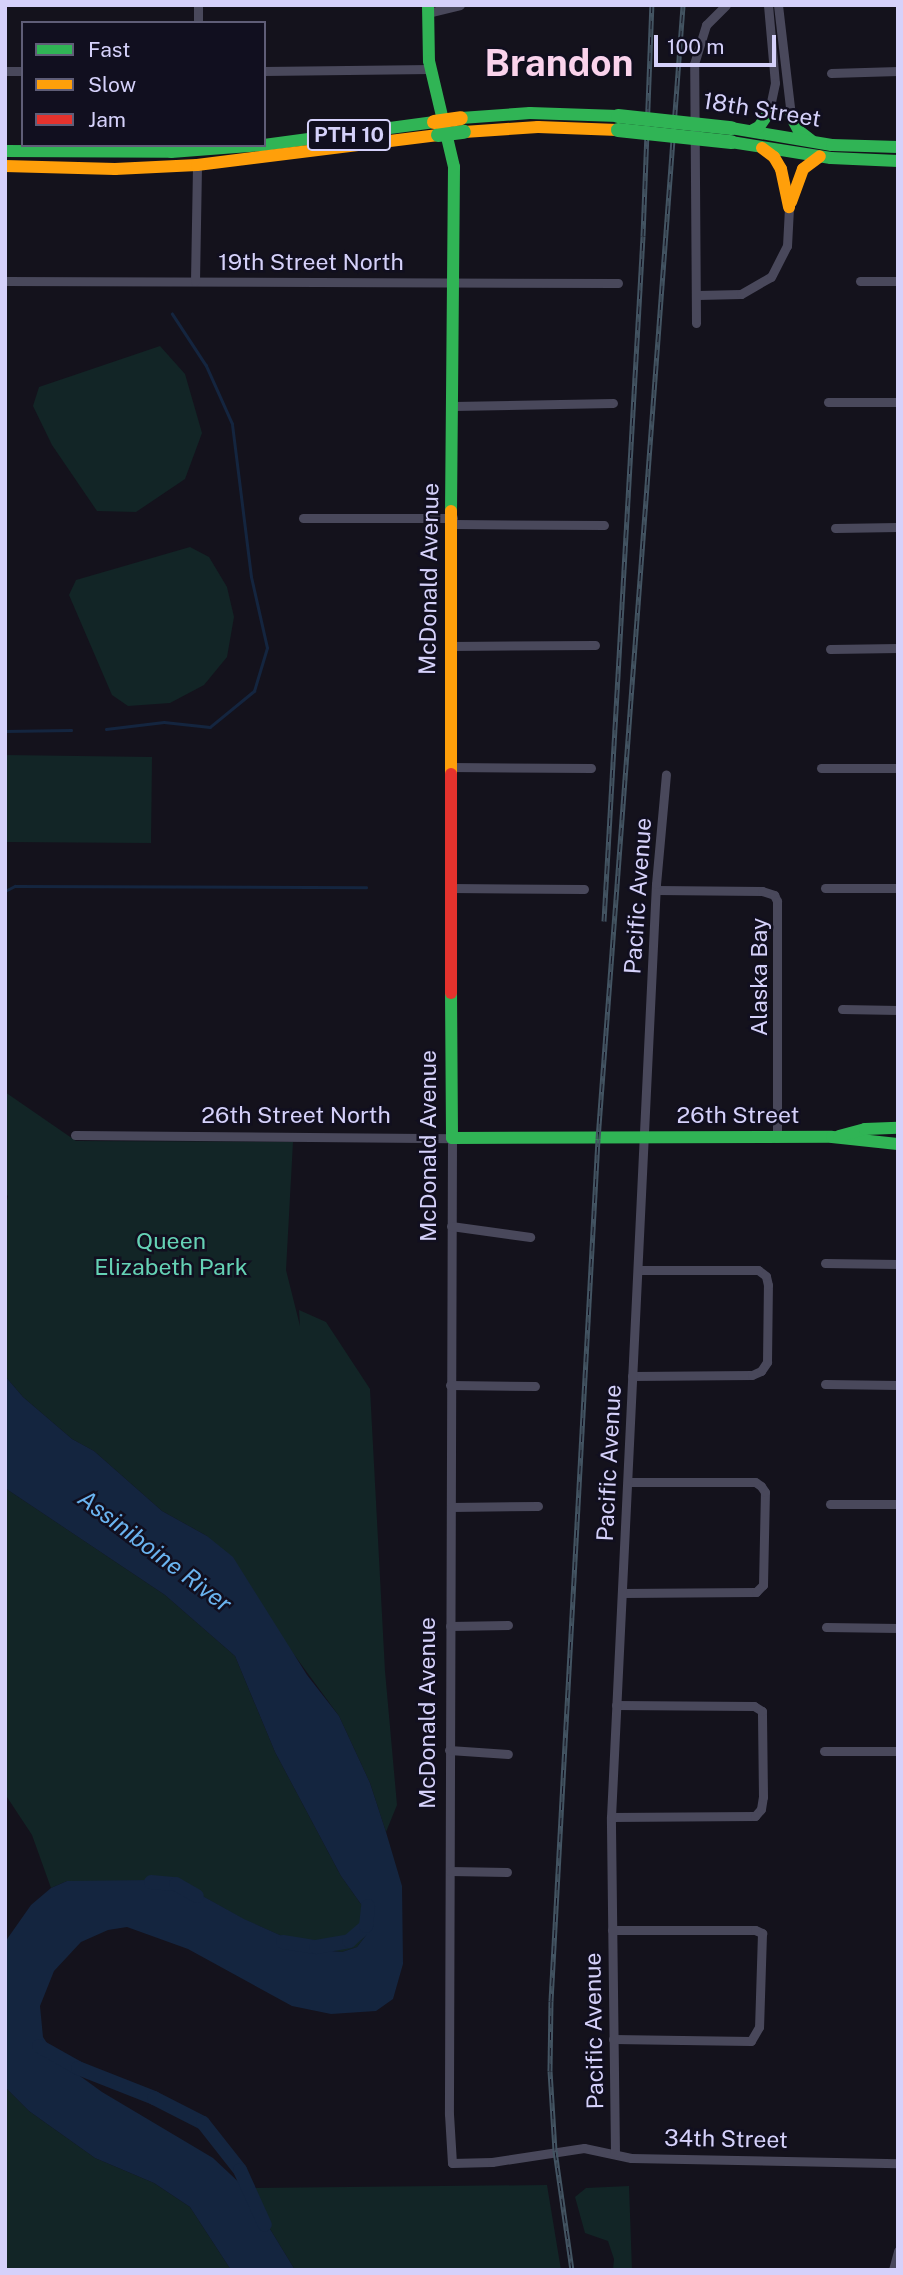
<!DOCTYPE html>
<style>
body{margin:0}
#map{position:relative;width:903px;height:2275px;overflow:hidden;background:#14121c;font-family:"Public Sans",sans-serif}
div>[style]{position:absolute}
.green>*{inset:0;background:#122526}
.water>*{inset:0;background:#14253f}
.stream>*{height:2.5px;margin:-1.25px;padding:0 1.25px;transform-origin:1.25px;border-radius:1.25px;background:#14253f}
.river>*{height:14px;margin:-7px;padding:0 7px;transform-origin:7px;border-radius:7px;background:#14253f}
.street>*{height:9px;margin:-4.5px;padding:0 4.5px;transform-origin:4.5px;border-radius:4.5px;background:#49485b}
.fast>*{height:12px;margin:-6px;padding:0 6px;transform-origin:6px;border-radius:6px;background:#30b455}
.slow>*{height:12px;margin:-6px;padding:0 6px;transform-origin:6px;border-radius:6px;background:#ff9f0a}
.jam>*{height:12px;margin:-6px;padding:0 6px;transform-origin:6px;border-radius:6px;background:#e5322d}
.rail>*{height:5px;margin-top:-2.5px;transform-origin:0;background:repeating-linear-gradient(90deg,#110f1f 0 8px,#435462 0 16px);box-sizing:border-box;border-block:2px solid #435462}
.fast-bridge>*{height:14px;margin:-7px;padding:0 7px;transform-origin:7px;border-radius:7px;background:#30b455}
.slow-bridge>*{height:14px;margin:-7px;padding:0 7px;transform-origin:7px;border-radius:7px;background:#ff9f0a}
span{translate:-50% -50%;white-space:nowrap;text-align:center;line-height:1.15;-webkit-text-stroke:5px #110f1f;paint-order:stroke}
.shield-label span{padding:2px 5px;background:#110f1f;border:2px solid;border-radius:5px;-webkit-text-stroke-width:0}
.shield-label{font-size:21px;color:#d5d1fa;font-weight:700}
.street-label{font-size:23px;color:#d5d1fa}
.park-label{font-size:23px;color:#65d2b5}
.water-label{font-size:24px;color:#6ab3ef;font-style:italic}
.town-label{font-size:37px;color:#fad3ec;font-weight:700}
.frame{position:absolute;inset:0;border:7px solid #d5d1fa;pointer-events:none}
.legend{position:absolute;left:21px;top:21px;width:245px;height:126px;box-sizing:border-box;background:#110f1f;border:2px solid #5f5d77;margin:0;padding:9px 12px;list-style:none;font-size:21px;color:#d5d1fa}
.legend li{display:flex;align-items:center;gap:14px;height:35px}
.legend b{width:35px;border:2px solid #5f5d77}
.scale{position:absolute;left:654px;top:35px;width:122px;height:32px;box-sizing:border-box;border:4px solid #d5d1fa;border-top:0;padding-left:9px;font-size:21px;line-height:24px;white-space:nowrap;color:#d5d1fa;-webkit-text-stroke:5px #110f1f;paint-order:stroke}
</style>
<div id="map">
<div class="green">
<i style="clip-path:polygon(160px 346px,185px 374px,202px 433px,185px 479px,136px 512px,97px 511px,52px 445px,33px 406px,39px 387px)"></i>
<i style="clip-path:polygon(190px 547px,209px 557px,227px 587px,234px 617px,227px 657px,204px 685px,170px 703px,128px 706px,112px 695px,69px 595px,76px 580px)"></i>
<i style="clip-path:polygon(5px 755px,152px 757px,151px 843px,5px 842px)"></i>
<i style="clip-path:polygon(5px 1092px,76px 1141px,293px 1142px,286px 1270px,300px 1326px,299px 1310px,326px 1322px,370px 1389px,385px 1671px,397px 1805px,386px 1832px,370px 1783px,339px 1716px,207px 1536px,162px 1511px,94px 1451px,72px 1439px,23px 1397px,5px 1376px,5px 1208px,8px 1196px,5px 1194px)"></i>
<i style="clip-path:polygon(5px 1488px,165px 1595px,235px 1656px,275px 1752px,341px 1876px,363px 1907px,367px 1934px,357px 1947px,342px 1952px,311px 1949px,243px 1919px,190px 1889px,67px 1881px,51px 1888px,32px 1835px,5px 1794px)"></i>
<i style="clip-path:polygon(5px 2087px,29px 2111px,95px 2158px,154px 2183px,190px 2207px,231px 2270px,5px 2270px)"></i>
<i style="clip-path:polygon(547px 2185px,561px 2270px,295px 2270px,245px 2188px)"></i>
<i style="clip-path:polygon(629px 2186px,632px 2270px,613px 2270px,614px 2259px,608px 2241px,585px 2233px,575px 2197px,586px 2188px)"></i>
</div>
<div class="water">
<i style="clip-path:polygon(5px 1376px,23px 1397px,72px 1439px,94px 1451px,162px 1511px,207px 1536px,233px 1557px,307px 1675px,339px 1716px,370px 1783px,386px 1832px,402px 1886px,403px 1964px,393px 1999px,376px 2011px,331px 2014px,292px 2006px,188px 1949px,127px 1927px,108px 1930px,81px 1942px,54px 1971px,40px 2006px,43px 2037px,58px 2060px,102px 2092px,213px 2158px,245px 2188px,295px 2270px,231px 2270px,190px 2207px,154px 2183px,95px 2158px,29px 2111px,5px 2087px,5px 1942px,31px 1905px,51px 1888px,67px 1881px,153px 1880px,190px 1889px,244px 1919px,311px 1949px,342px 1952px,357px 1947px,367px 1934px,363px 1907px,341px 1876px,275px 1752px,235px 1656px,165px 1595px,5px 1488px)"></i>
</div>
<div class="stream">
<i style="left:106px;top:729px;width:58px;rotate:-6.9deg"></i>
<i style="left:164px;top:722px;width:46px;rotate:6.2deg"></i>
<i style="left:210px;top:727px;width:57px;rotate:-39.3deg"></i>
<i style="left:254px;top:691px;width:45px;rotate:-73.2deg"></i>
<i style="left:267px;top:648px;width:73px;rotate:-102.7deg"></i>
<i style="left:251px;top:577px;width:154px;rotate:-97.1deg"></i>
<i style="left:232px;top:424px;width:64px;rotate:-114.1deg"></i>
<i style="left:206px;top:366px;width:62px;rotate:-123.2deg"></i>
<i style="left:5px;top:731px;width:66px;rotate:-0.9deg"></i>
<i style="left:5px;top:891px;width:11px;rotate:-27deg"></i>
<i style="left:15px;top:886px;width:351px;rotate:0.2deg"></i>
</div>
<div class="river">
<i style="left:151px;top:1882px;width:25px;rotate:5deg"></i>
<i style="left:176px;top:1884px;width:24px;rotate:30deg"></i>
<i style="left:283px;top:1942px;width:33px;rotate:9deg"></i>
<i style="left:316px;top:1947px;width:34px;rotate:-10deg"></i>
<i style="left:349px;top:1941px;width:23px;rotate:-41deg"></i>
<i style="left:366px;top:1926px;width:20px;rotate:-84deg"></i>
<i style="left:39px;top:2046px;width:45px;rotate:29.4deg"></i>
<i style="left:78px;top:2068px;width:82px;rotate:21.5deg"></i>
<i style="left:154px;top:2098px;width:55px;rotate:27deg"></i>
<i style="left:203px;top:2123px;width:60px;rotate:51.8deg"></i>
<i style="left:240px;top:2170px;width:60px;rotate:65.6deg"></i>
</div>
<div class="street">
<i style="left:768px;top:5px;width:78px;rotate:84.9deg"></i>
<i style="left:775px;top:83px;width:30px;rotate:102deg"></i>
<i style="left:778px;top:5px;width:112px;rotate:83.3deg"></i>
<i style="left:428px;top:13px;width:33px;rotate:-14deg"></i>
<i style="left:198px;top:23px;width:18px;rotate:-90deg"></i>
<i style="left:5px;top:71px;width:18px"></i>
<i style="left:264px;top:71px;width:167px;rotate:-0.7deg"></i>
<i style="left:831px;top:73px;width:67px;rotate:-1.7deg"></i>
<i style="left:5px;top:281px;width:613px;rotate:0.19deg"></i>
<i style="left:195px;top:281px;width:116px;rotate:-89deg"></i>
<i style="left:860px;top:281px;width:38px"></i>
<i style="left:698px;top:295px;width:43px;rotate:-1.3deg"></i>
<i style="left:741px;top:294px;width:34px;rotate:-30deg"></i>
<i style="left:771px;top:277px;width:35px;rotate:-63deg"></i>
<i style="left:787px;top:246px;width:39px;rotate:-87deg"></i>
<i style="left:696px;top:323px;width:259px;rotate:-90.4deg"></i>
<i style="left:694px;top:64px;width:41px;rotate:-72.9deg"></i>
<i style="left:706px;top:25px;width:28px;rotate:-45deg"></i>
<i style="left:828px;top:402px;width:70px"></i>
<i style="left:453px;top:406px;width:160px;rotate:-1.1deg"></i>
<i style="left:303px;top:518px;width:150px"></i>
<i style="left:453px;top:524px;width:151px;rotate:0.4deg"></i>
<i style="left:835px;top:528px;width:63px;rotate:-0.9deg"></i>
<i style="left:450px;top:646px;width:145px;rotate:-0.4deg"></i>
<i style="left:830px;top:649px;width:68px;rotate:-0.8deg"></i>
<i style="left:450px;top:767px;width:141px;rotate:0.4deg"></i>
<i style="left:821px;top:768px;width:77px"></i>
<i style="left:450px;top:888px;width:134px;rotate:0.4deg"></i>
<i style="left:825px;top:888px;width:73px"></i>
<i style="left:656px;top:890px;width:106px;rotate:0.5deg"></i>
<i style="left:762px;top:891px;width:13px;rotate:18deg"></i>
<i style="left:774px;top:895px;width:7px;rotate:63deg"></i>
<i style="left:777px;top:901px;width:237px;rotate:90deg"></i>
<i style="left:842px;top:1009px;width:56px;rotate:1deg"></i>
<i style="left:75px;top:1135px;width:377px;rotate:0.5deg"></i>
<i style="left:452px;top:1138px;width:976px;rotate:90.18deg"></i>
<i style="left:449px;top:2114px;width:49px;rotate:86.5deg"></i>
<i style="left:452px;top:2163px;width:40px;rotate:-1.4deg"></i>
<i style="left:492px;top:2162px;width:93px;rotate:-8.7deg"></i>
<i style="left:584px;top:2148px;width:48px;rotate:12deg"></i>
<i style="left:631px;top:2158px;width:267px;rotate:1.1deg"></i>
<i style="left:451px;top:1226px;width:80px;rotate:7.9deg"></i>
<i style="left:825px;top:1263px;width:73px;rotate:0.8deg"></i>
<i style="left:632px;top:1376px;width:120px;rotate:-0.5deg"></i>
<i style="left:752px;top:1375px;width:10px;rotate:-24deg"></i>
<i style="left:761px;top:1371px;width:11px;rotate:-56deg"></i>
<i style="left:767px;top:1362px;width:77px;rotate:-89.3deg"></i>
<i style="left:768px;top:1285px;width:9px;rotate:-103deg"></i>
<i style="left:766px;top:1276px;width:10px;rotate:-143deg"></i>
<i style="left:758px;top:1270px;width:120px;rotate:180deg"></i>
<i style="left:825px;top:1384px;width:73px;rotate:0.8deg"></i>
<i style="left:450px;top:1385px;width:85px;rotate:0.7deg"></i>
<i style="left:830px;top:1504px;width:68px"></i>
<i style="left:451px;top:1507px;width:87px;rotate:-0.7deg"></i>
<i style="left:622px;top:1593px;width:134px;rotate:-0.4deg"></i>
<i style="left:756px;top:1592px;width:10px;rotate:-45deg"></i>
<i style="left:763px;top:1585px;width:93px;rotate:-88.8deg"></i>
<i style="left:765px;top:1492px;width:7px;rotate:-124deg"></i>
<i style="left:761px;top:1486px;width:7px;rotate:-146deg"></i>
<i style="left:755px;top:1482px;width:127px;rotate:180deg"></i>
<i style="left:450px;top:1626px;width:58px;rotate:-1deg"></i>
<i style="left:826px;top:1627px;width:72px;rotate:0.8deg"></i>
<i style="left:449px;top:1750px;width:59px;rotate:3.9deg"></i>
<i style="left:824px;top:1751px;width:74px"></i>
<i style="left:611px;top:1817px;width:144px;rotate:-0.4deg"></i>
<i style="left:755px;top:1816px;width:9px;rotate:-49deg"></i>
<i style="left:761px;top:1809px;width:12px;rotate:-81deg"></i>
<i style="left:763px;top:1797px;width:86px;rotate:-90.7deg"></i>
<i style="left:762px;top:1711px;width:9px;rotate:-148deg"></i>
<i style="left:754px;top:1706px;width:138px;rotate:-179.6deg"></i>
<i style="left:450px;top:1871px;width:57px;rotate:1deg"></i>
<i style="left:612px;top:1930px;width:143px"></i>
<i style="left:755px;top:1930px;width:8px;rotate:23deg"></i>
<i style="left:762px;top:1933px;width:94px;rotate:91.8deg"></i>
<i style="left:759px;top:2027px;width:16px;rotate:120deg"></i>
<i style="left:751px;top:2041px;width:138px;rotate:-179.2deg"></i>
<i style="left:615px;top:2154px;width:337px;rotate:-90.7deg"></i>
<i style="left:611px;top:1817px;width:934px;rotate:-87.24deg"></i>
<i style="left:656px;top:884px;width:110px;rotate:-84.8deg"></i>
<i style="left:893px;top:2270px;width:20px;rotate:-75deg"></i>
</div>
<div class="fast">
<i style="left:428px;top:5px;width:56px;rotate:89deg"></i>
<i style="left:429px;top:61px;width:109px;rotate:76.7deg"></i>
<i style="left:454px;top:167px;width:344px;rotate:90.5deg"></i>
<i style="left:791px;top:116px;width:17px;rotate:62deg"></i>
<i style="left:799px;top:131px;width:16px;rotate:38deg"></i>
<i style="left:461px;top:118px;width:69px;rotate:-4.1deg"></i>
<i style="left:530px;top:113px;width:88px;rotate:2deg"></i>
<i style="left:731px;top:128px;width:102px;rotate:9.6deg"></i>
<i style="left:832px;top:145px;width:66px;rotate:1.7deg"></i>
<i style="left:751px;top:131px;width:9px;rotate:-27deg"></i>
<i style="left:759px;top:127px;width:18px;rotate:-56deg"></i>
<i style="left:731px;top:142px;width:101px;rotate:9.1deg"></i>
<i style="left:831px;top:158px;width:67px;rotate:2.6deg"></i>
<i style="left:264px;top:145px;width:172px;rotate:-7.7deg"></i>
<i style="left:5px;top:151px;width:166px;rotate:0.3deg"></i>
<i style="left:171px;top:152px;width:92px;rotate:-4.4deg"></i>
<i style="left:451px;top:993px;width:145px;rotate:89.6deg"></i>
<i style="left:452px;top:1138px;width:380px;rotate:-0.2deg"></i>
<i style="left:832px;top:1137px;width:66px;rotate:6.1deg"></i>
<i style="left:839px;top:1136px;width:27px;rotate:-15deg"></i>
<i style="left:865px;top:1129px;width:33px;rotate:-2deg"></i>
</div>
<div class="slow">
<i style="left:464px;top:132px;width:74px;rotate:-3.9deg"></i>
<i style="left:538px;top:127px;width:80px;rotate:2.1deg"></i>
<i style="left:762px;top:148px;width:15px;rotate:37deg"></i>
<i style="left:774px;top:157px;width:14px;rotate:60deg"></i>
<i style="left:781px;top:169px;width:39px;rotate:78deg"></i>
<i style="left:5px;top:166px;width:110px;rotate:1.6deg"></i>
<i style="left:115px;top:169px;width:82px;rotate:-2.8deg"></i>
<i style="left:197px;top:165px;width:243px;rotate:-7.1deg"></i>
<i style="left:791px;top:202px;width:35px;rotate:-70deg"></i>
<i style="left:803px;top:169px;width:21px;rotate:-37deg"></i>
<i style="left:451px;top:774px;width:263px;rotate:-90deg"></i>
</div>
<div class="jam">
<i style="left:451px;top:774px;width:219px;rotate:90deg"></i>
</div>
<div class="rail">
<i style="left:604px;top:921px;width:686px;rotate:-86.74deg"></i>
<i style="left:643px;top:236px;width:231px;rotate:-87.8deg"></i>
<i style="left:572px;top:2270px;width:121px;rotate:-98.1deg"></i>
<i style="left:555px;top:2150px;width:79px;rotate:-93.6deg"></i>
<i style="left:550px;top:2071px;width:70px;rotate:-89.2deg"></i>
<i style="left:551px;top:2001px;width:863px;rotate:-86.88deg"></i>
<i style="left:598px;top:1139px;width:1137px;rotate:-85.71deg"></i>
</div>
<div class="fast-bridge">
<i style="left:618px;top:116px;width:114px;rotate:6.1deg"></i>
<i style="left:618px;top:130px;width:114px;rotate:6.1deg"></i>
<i style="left:438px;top:135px;width:26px;rotate:-7deg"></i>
</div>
<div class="slow-bridge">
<i style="left:434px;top:122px;width:27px;rotate:-8deg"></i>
</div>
<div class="shield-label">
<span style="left:349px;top:135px">PTH 10</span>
</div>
<div class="street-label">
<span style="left:762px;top:110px;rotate:9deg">18th Street</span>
<span style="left:311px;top:262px">19th Street North</span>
<span style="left:429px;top:579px;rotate:-89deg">McDonald Avenue</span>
<span style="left:638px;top:896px;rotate:-86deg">Pacific Avenue</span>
<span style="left:759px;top:977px;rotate:-90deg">Alaska Bay</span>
<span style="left:296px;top:1115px">26th Street North</span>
<span style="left:738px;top:1115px">26th Street</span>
<span style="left:428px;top:1146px;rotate:-90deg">McDonald Avenue</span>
<span style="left:609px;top:1463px;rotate:-87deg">Pacific Avenue</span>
<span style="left:427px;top:1713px;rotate:-90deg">McDonald Avenue</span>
<span style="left:594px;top:2031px;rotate:-91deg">Pacific Avenue</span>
<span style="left:726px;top:2139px;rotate:1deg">34th Street</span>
</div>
<div class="park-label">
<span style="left:171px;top:1254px">Queen<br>Elizabeth Park</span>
</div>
<div class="water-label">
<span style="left:155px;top:1551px;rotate:37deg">Assiniboine River</span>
</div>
<div class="town-label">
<span style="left:559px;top:63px">Brandon</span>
</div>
<div class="frame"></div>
<ul class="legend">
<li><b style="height:9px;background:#30b455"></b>Fast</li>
<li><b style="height:9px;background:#ff9f0a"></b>Slow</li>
<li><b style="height:9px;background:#e5322d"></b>Jam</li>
</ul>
<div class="scale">100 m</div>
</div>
